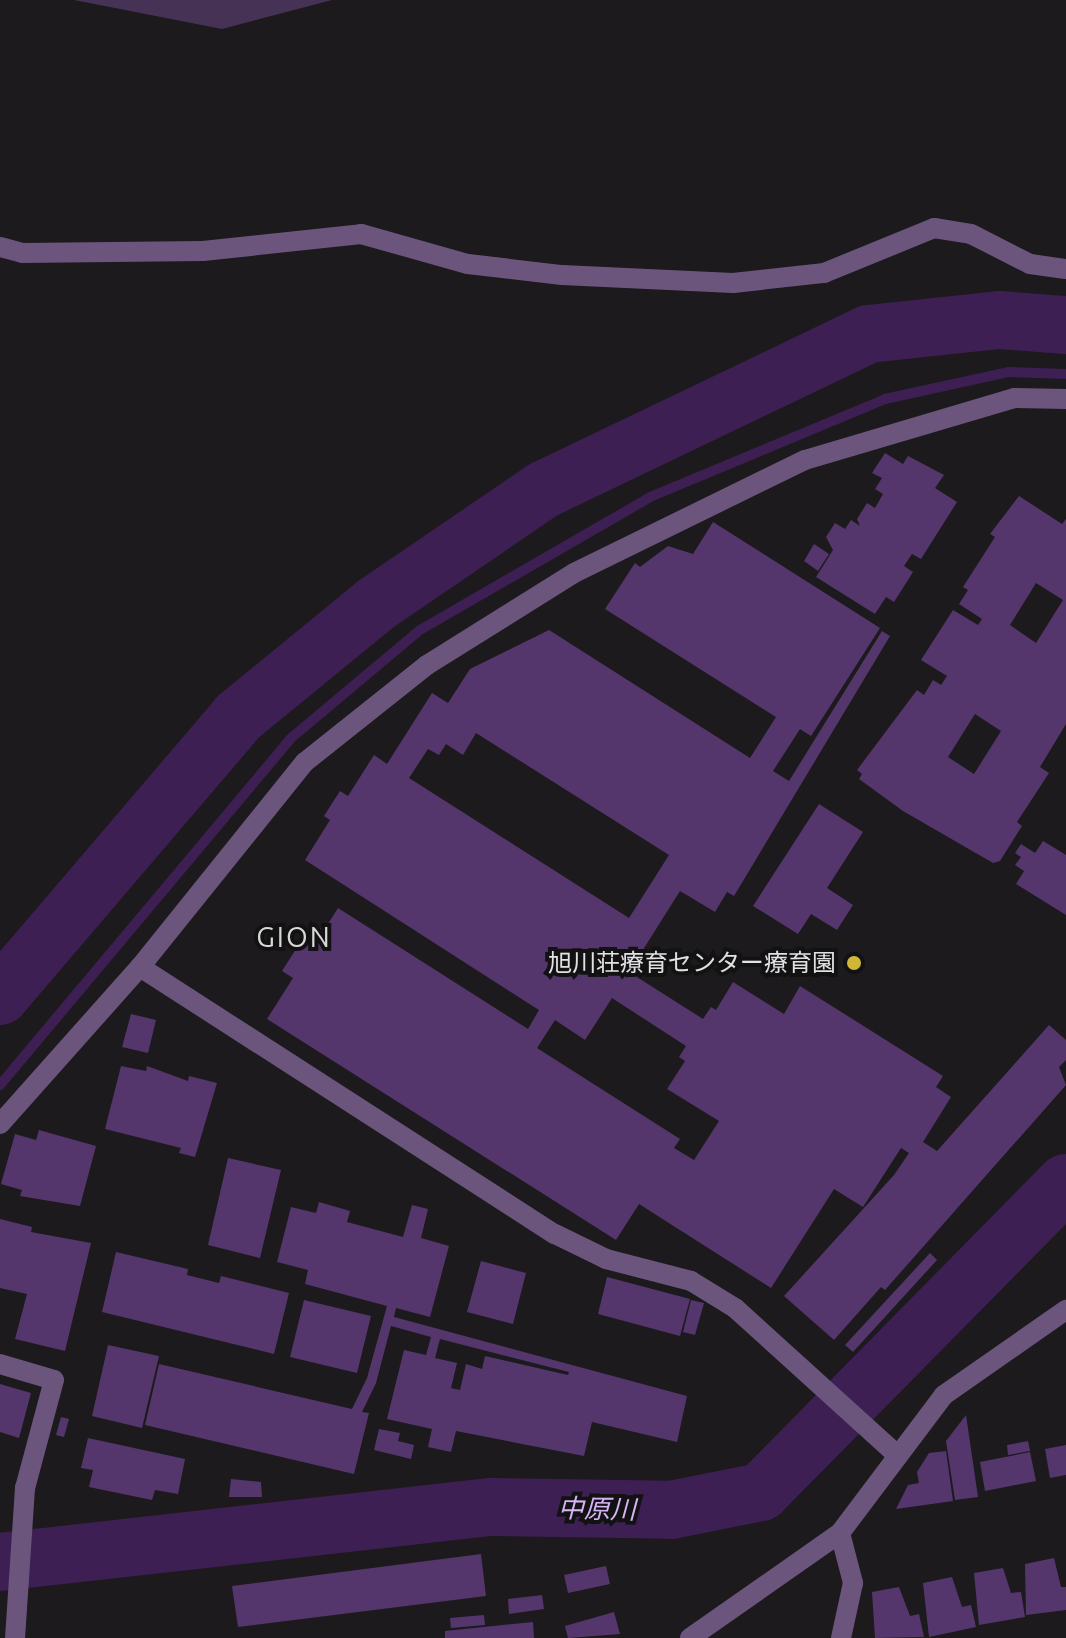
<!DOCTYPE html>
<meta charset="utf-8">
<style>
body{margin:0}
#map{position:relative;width:1066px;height:1638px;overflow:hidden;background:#1c1a1d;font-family:Ubuntu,"Noto Sans JP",sans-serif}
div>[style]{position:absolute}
.green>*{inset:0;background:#453255}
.stream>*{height:10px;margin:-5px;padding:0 5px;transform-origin:5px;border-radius:5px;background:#3d1f53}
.river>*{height:58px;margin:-29px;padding:0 29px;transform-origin:29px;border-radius:29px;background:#3d1f53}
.building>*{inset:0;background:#54366c}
.minor>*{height:20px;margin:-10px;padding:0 10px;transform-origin:10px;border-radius:10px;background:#6b557d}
.dots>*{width:22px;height:22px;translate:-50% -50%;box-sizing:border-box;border:4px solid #121213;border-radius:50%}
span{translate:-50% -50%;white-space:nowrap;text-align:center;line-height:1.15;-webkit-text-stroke:8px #121213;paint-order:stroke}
.poi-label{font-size:24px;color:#e1e0e2}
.right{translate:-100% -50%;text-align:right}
.water-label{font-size:26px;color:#d7b3f6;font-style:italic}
.quarter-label{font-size:28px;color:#d9d7da;letter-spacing:2px}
</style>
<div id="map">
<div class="green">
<i style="clip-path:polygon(74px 0,332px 0,222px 29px)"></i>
</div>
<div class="stream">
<i style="left:0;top:1085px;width:451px;rotate:-50deg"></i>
<i style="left:290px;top:739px;width:170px;rotate:-40deg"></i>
<i style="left:420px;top:630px;width:266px;rotate:-30deg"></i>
<i style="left:650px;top:497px;width:255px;rotate:-22.6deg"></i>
<i style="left:885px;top:399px;width:127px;rotate:-12.3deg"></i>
<i style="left:1009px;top:372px;width:57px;rotate:2deg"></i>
</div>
<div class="river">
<i style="left:0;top:996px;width:367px;rotate:-49.5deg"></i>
<i style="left:238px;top:717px;width:178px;rotate:-39.3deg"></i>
<i style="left:376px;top:604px;width:202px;rotate:-34.3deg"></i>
<i style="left:543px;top:490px;width:361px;rotate:-25.6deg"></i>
<i style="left:868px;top:334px;width:132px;rotate:-6.1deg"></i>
<i style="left:999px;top:320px;width:67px;rotate:4.3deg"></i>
<i style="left:0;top:1562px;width:493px;rotate:-6.4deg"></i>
<i style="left:490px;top:1507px;width:181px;rotate:0.9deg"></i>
<i style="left:671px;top:1510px;width:92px;rotate:-11.3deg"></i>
<i style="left:761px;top:1492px;width:434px;rotate:-45.4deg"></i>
</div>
<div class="building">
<i style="clip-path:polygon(885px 453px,903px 464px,908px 456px,944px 475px,935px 488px,957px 502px,921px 559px,912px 554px,904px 566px,913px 572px,894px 602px,886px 597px,875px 614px,816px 577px,833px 550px,826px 537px,835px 523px,845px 529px,851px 520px,860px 526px,857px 519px,867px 503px,875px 508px,883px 494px,875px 489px,882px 478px,872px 473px)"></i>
<i style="clip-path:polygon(evenodd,1019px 496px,1062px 524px,1066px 519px,1066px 724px,1040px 767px,1049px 773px,1017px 822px,1022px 826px,1000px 861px,993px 863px,903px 811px,859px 779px,862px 774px,857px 770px,917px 690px,924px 695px,933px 680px,941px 685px,947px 676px,921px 660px,953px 610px,978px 625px,982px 619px,959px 604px,968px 590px,963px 587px,995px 537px,990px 534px,1019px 496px,1036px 583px,1063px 600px,1036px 643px,1010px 625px,1036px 583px,1019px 496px,975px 714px,1001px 731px,974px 774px,948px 757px,975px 714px)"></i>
<i style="clip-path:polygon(evenodd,713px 522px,880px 628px,811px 736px,800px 729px,773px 771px,789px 781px,882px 631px,890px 636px,734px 896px,727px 892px,715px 912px,680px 891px,629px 972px,703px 1019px,711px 1007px,716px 1010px,733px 982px,784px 1014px,800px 986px,943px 1076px,936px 1087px,951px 1097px,923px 1142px,937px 1151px,1049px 1025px,1066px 1040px,1066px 1060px,1059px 1067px,1066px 1085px,885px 1290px,881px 1287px,834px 1340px,784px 1296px,894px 1175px,909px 1153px,901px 1148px,863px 1207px,834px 1189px,771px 1288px,639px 1204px,616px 1240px,267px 1019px,293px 978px,282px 971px,312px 924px,324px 930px,338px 908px,528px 1029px,539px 1010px,305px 860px,330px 820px,324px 816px,340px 791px,348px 796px,374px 755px,387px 764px,432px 693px,448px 703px,470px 669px,549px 630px,750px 758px,776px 717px,605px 609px,635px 563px,640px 567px,668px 546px,693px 554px,713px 522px,476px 733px,669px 855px,629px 918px,409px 778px,428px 749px,439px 755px,446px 744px,463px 755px,476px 733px,713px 522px,612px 998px,686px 1046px,679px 1057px,685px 1061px,667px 1089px,719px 1121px,694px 1160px,674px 1148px,680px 1139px,537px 1048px,555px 1020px,585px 1040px,612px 998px)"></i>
<i style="clip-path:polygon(814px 544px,829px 554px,818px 571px,804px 561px)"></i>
<i style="clip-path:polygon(819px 804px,863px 832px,827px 888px,853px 905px,837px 930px,811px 914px,798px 934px,753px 906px)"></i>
<i style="clip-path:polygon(1043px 841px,1066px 855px,1066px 915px,1016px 884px,1024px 871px,1015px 865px,1021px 857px,1015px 853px,1021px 844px,1035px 853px)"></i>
<i style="clip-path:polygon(131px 1014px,156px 1020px,148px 1053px,122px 1047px)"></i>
<i style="clip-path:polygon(121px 1066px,146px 1071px,147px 1066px,188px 1081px,189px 1076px,217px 1083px,195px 1157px,179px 1153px,181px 1148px,105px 1129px)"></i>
<i style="clip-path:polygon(39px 1130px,96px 1146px,80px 1206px,20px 1196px,22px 1190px,1px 1184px,15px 1134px,36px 1140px)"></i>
<i style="clip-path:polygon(228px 1158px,281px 1170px,260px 1258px,208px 1245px)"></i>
<i style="clip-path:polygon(evenodd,319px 1202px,350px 1211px,347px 1222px,403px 1237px,412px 1205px,428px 1209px,421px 1238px,449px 1246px,430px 1317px,396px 1308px,394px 1317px,687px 1396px,677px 1442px,592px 1422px,584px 1456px,456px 1431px,451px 1452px,428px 1447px,432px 1429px,387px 1419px,404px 1350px,426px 1355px,431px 1337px,391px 1326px,376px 1383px,362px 1412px,369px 1413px,354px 1474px,145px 1425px,159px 1364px,352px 1409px,367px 1378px,387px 1306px,305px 1284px,308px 1270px,277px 1262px,291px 1207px,316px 1213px,319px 1202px,440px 1339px,569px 1372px,568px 1375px,485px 1356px,482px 1369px,466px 1364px,460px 1390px,451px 1388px,457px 1363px,435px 1358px,440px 1339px)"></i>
<i style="clip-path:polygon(0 1219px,32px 1227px,31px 1232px,91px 1243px,65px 1351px,15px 1339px,27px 1294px,0 1288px)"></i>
<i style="clip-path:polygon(116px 1252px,188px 1269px,187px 1275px,219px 1283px,221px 1276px,289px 1293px,274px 1354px,102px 1312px)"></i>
<i style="clip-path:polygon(930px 1253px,937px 1260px,853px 1352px,845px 1345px)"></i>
<i style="clip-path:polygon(481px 1261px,526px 1273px,513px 1324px,467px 1312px)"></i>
<i style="clip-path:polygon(607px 1277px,690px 1299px,680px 1336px,598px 1314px)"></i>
<i style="clip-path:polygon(304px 1300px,371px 1316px,357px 1373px,290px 1357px)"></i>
<i style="clip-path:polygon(691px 1300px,704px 1303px,695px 1335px,683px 1332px)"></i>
<i style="clip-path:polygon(108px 1345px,159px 1356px,142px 1428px,92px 1416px)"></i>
<i style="clip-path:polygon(0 1384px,31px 1393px,19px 1438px,0 1432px)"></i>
<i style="clip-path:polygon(966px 1415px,978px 1497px,955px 1500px,946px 1441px)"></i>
<i style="clip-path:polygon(61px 1417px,69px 1419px,64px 1437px,56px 1435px)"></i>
<i style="clip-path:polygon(379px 1429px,400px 1433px,398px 1441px,414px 1445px,411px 1459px,374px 1450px)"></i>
<i style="clip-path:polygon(88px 1438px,185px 1459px,178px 1494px,155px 1490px,152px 1500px,89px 1487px,93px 1470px,81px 1468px)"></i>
<i style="clip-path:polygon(1028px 1441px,1030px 1451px,1008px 1455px,1007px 1445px)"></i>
<i style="clip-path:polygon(1066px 1445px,1066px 1475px,1050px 1478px,1045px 1449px)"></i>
<i style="clip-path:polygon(946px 1451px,953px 1501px,896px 1509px,908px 1485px,919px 1483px,917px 1472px,929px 1453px)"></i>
<i style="clip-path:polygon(1030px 1452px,1036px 1481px,985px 1491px,980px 1462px)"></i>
<i style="clip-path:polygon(231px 1479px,261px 1482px,262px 1497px,229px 1497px)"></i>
<i style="clip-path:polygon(481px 1554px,486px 1596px,238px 1627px,232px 1586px)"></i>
<i style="clip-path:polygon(1054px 1558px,1061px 1587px,1066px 1587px,1066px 1610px,1026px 1615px,1025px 1564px)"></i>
<i style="clip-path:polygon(606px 1566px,610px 1584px,568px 1593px,564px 1575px)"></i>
<i style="clip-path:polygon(1003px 1568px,1011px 1593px,1021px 1592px,1025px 1617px,979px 1625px,974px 1573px)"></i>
<i style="clip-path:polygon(952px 1577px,962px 1607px,971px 1605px,976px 1627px,929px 1637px,923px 1583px)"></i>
<i style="clip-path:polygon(899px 1587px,910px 1616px,919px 1614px,924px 1637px,875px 1638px,872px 1592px)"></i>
<i style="clip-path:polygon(542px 1595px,544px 1609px,509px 1614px,508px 1599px)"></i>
<i style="clip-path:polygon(614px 1612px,620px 1634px,568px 1638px,565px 1626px)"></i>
<i style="clip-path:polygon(484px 1615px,485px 1625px,451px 1628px,450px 1618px)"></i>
<i style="clip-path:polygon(533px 1622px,534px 1638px,445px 1638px,445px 1631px)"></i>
</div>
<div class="minor">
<i style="left:0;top:247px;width:23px;rotate:15deg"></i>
<i style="left:22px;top:253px;width:181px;rotate:-0.6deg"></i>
<i style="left:203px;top:251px;width:159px;rotate:-6.1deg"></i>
<i style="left:361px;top:234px;width:111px;rotate:15.7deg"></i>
<i style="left:468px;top:264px;width:95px;rotate:6.7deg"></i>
<i style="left:562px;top:275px;width:171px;rotate:2.7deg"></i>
<i style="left:733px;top:283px;width:92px;rotate:-6.3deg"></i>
<i style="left:824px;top:273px;width:119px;rotate:-22.2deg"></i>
<i style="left:934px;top:228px;width:37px;rotate:9deg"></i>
<i style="left:971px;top:234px;width:66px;rotate:27deg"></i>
<i style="left:1030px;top:264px;width:36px;rotate:8deg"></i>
<i style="left:140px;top:967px;width:493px;rotate:32.8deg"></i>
<i style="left:555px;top:1234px;width:57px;rotate:26.1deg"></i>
<i style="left:606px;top:1259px;width:88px;rotate:14.5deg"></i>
<i style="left:691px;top:1281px;width:52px;rotate:31.5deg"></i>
<i style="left:735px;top:1308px;width:220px;rotate:42.2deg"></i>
<i style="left:0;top:1124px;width:210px;rotate:-48.3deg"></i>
<i style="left:140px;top:967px;width:263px;rotate:-51.2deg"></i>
<i style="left:305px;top:762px;width:156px;rotate:-38.5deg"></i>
<i style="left:427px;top:665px;width:173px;rotate:-32deg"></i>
<i style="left:574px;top:573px;width:257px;rotate:-26.1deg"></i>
<i style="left:805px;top:460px;width:218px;rotate:-16.5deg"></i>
<i style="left:1014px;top:398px;width:52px;rotate:1.1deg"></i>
<i style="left:0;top:1364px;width:56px;rotate:16.5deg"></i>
<i style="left:54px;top:1380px;width:112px;rotate:105deg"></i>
<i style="left:25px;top:1488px;width:150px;rotate:93.8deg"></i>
<i style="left:840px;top:1533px;width:52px;rotate:75.4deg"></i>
<i style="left:853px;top:1583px;width:56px;rotate:102.3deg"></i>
<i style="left:690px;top:1638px;width:183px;rotate:-35deg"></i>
<i style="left:840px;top:1533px;width:173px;rotate:-53deg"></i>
<i style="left:944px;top:1395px;width:149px;rotate:-34.9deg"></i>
</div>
<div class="dots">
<i style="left:854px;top:963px;background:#cfb837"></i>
</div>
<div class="poi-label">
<span class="right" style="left:836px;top:963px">旭川荘療育センター療育園</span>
</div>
<div class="water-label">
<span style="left:597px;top:1509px;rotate:1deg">中原川</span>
</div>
<div class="quarter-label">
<span style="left:294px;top:937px">GION</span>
</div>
</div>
